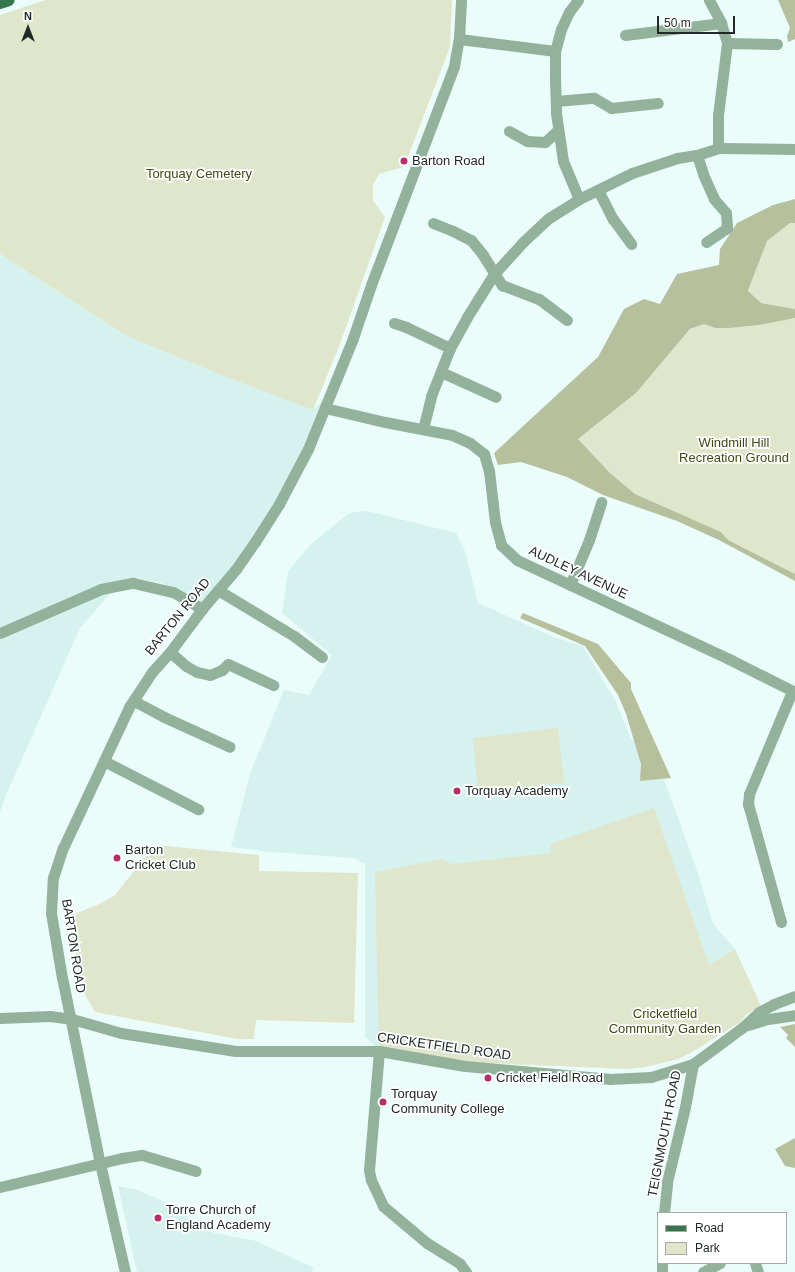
<!DOCTYPE html>
<style>
body{margin:0}
#map{position:relative;width:795px;height:1272px;overflow:hidden;background:#eafdfa;font-family:Helvetica,sans-serif}
div>[style]{position:absolute}
.built>*{inset:0;background:#d5f2ef}
.green>*{inset:0;background:#dfe6cc}
.forest>*{inset:0;background:#b7c09d}
.minor>*{height:11px;margin:-5.5px;padding:0 5.5px;transform-origin:5.5px;border-radius:5.5px;background:#92b29b}
.major>*{height:12px;margin:-6px;padding:0 6px;transform-origin:6px;border-radius:6px;background:#37774e}
.dots>*{width:11px;height:11px;translate:-50% -50%;box-sizing:border-box;border:2px solid #fff;border-radius:50%}
span{translate:-50% -50%;white-space:nowrap;text-align:center;line-height:1.15;-webkit-text-stroke:3.5px #fff;paint-order:stroke}
.poi-label{font-size:13px;color:#222929}
.left{translate:0 -50%;text-align:left}
.park-label{font-size:13px;color:#3f4a12}
.street-label{font-size:13px;color:#222929}
.legend{position:absolute;left:657px;top:1212px;width:130px;height:52px;box-sizing:border-box;background:#fff;border:1px solid #a7a9a9;margin:0;padding:5px 7px;list-style:none;font-size:12px;color:#222929}
.legend li{display:flex;align-items:center;gap:8px;height:20px}
.legend b{width:20px;border:1px solid #a7a9a9}
.north{position:absolute;left:8px;top:8px;width:40px;height:40px;-webkit-text-stroke:3px #fff;paint-order:stroke;rotate:0deg;font-size:11px;font-weight:700;line-height:16px;text-align:center;color:#222929}
.north::after{content:'';display:block;margin:auto;width:14px;height:18px;background:#222929;clip-path:polygon(50% 0,100% 100%,50% 72%,0 100%)}
.scale{position:absolute;left:657px;top:16px;width:78px;height:18px;box-sizing:border-box;border:2px solid #222929;border-top:0;padding-left:5px;font-size:12px;line-height:14px;white-space:nowrap;color:#222929;-webkit-text-stroke:3px #fff;paint-order:stroke}
</style>
<div id="map">
<div class="built">
<i style="clip-path:polygon(0 254px,127px 336px,313px 410px,332px 391px,279px 504px,202px 609px,186px 594px,161px 583px,143px 580px,122px 580px,80px 628px,6px 795px,0 812px)"></i>
<i style="clip-path:polygon(367px 511px,456px 533px,465px 551px,478px 603px,554px 637px,583px 646px,615px 700px,631px 738px,661px 771px,698px 873px,713px 924px,735px 949px,709px 965px,379px 1051px,365px 1036px,365px 864px,353px 858px,270px 852px,231px 847px,250px 774px,284px 690px,309px 695px,332px 655px,282px 613px,288px 571px,310px 545px,349px 513px)"></i>
<i style="clip-path:polygon(118px 1186px,138px 1190px,167px 1203px,214px 1233px,256px 1241px,314px 1268px,312px 1272px,137px 1272px)"></i>
</div>
<div class="green">
<i style="clip-path:polygon(45px 0,452px 0,450px 47px,404px 167px,379px 174px,373px 185px,373px 201px,385px 217px,340px 344px,313px 410px,229px 378px,127px 336px,0 254px,0 15px)"></i>
<i style="clip-path:polygon(790px 223px,795px 223px,795px 309px,761px 303px,748px 292px,767px 241px)"></i>
<i style="clip-path:polygon(795px 318px,795px 574px,728px 540px,721px 532px,635px 494px,610px 473px,578px 439px,636px 393px,690px 329px,704px 324px,715px 328px,730px 328px,759px 325px)"></i>
<i style="clip-path:polygon(558px 728px,564px 783px,478px 792px,473px 738px)"></i>
<i style="clip-path:polygon(654px 808px,709px 965px,735px 949px,761px 1006px,747px 1014px,739px 1023px,697px 1049px,679px 1059px,645px 1067px,628px 1069px,483px 1063px,379px 1051px,375px 872px,443px 859px,451px 864px,551px 853px,550px 844px)"></i>
<i style="clip-path:polygon(155px 845px,259px 855px,259px 871px,358px 873px,354px 1023px,256px 1020px,254px 1039px,237px 1039px,95px 1012px,84px 993px,68px 917px,99px 904px,114px 896px)"></i>
</div>
<div class="forest">
<i style="clip-path:polygon(778px 0,795px 0,795px 39px,788px 42px,787px 36px,790px 28px)"></i>
<i style="clip-path:polygon(795px 199px,795px 223px,790px 223px,767px 241px,748px 291px,761px 303px,795px 309px,795px 318px,759px 325px,730px 328px,715px 328px,704px 324px,690px 329px,636px 393px,578px 439px,610px 473px,635px 494px,721px 532px,728px 540px,795px 574px,795px 581px,719px 540px,677px 521px,603px 495px,567px 477px,521px 462px,498px 465px,494px 453px,598px 357px,624px 309px,644px 299px,660px 304px,677px 274px,719px 265px,720px 249px,737px 223px,773px 205px)"></i>
<i style="clip-path:polygon(523px 613px,598px 644px,631px 683px,631px 689px,671px 778px,640px 781px,641px 764px,626px 714px,618px 695px,585px 646px,520px 618px)"></i>
<i style="clip-path:polygon(795px 1024px,795px 1047px,786px 1038px,788px 1035px,780px 1027px)"></i>
<i style="clip-path:polygon(795px 1138px,795px 1168px,785px 1166px,775px 1149px)"></i>
</div>
<div class="minor">
<i style="left:578px;top:0;width:15px;rotate:127deg"></i>
<i style="left:569px;top:12px;width:19px;rotate:115deg"></i>
<i style="left:561px;top:29px;width:23px;rotate:105deg"></i>
<i style="left:555px;top:51px;width:28px;rotate:90deg"></i>
<i style="left:555px;top:79px;width:34px;rotate:88deg"></i>
<i style="left:556px;top:113px;width:49px;rotate:81.7deg"></i>
<i style="left:563px;top:161px;width:41px;rotate:67.2deg"></i>
<i style="left:709px;top:0;width:26px;rotate:62deg"></i>
<i style="left:721px;top:23px;width:21px;rotate:73deg"></i>
<i style="left:727px;top:43px;width:73px;rotate:97.1deg"></i>
<i style="left:718px;top:115px;width:33px;rotate:90deg"></i>
<i style="left:625px;top:35px;width:97px;rotate:-7.1deg"></i>
<i style="left:459px;top:39px;width:97px;rotate:7.1deg"></i>
<i style="left:727px;top:43px;width:50px;rotate:1.1deg"></i>
<i style="left:556px;top:101px;width:38px;rotate:-5deg"></i>
<i style="left:594px;top:98px;width:20px;rotate:30deg"></i>
<i style="left:611px;top:108px;width:47px;rotate:-6.1deg"></i>
<i style="left:509px;top:131px;width:21px;rotate:29deg"></i>
<i style="left:527px;top:141px;width:18px;rotate:3deg"></i>
<i style="left:545px;top:142px;width:18px;rotate:-43deg"></i>
<i style="left:697px;top:155px;width:20px;rotate:72deg"></i>
<i style="left:703px;top:174px;width:27px;rotate:66deg"></i>
<i style="left:714px;top:199px;width:18px;rotate:49deg"></i>
<i style="left:726px;top:213px;width:15px;rotate:86deg"></i>
<i style="left:727px;top:228px;width:25px;rotate:146deg"></i>
<i style="left:598px;top:190px;width:33px;rotate:63deg"></i>
<i style="left:613px;top:219px;width:31px;rotate:54deg"></i>
<i style="left:433px;top:223px;width:22px;rotate:22deg"></i>
<i style="left:453px;top:231px;width:20px;rotate:27deg"></i>
<i style="left:471px;top:240px;width:19px;rotate:51deg"></i>
<i style="left:483px;top:255px;width:36px;rotate:58deg"></i>
<i style="left:502px;top:285px;width:40px;rotate:21deg"></i>
<i style="left:539px;top:299px;width:35px;rotate:37deg"></i>
<i style="left:394px;top:323px;width:13px;rotate:18deg"></i>
<i style="left:406px;top:327px;width:49px;rotate:25.5deg"></i>
<i style="left:441px;top:372px;width:60px;rotate:24.4deg"></i>
<i style="left:325px;top:408px;width:62px;rotate:13.1deg"></i>
<i style="left:385px;top:422px;width:68px;rotate:11deg"></i>
<i style="left:452px;top:435px;width:20px;rotate:24deg"></i>
<i style="left:470px;top:443px;width:18px;rotate:38deg"></i>
<i style="left:484px;top:454px;width:18px;rotate:74deg"></i>
<i style="left:489px;top:471px;width:51px;rotate:83.3deg"></i>
<i style="left:495px;top:522px;width:24px;rotate:75deg"></i>
<i style="left:501px;top:545px;width:22px;rotate:43deg"></i>
<i style="left:517px;top:560px;width:234px;rotate:25deg"></i>
<i style="left:729px;top:659px;width:74px;rotate:26.6deg"></i>
<i style="left:423px;top:429px;width:34px;rotate:-76deg"></i>
<i style="left:431px;top:396px;width:52px;rotate:-68.4deg"></i>
<i style="left:450px;top:348px;width:35px;rotate:-61deg"></i>
<i style="left:467px;top:317px;width:51px;rotate:-57.9deg"></i>
<i style="left:494px;top:274px;width:43px;rotate:-47.8deg"></i>
<i style="left:523px;top:242px;width:35px;rotate:-43deg"></i>
<i style="left:549px;top:218px;width:36px;rotate:-32deg"></i>
<i style="left:579px;top:199px;width:59px;rotate:-26.1deg"></i>
<i style="left:632px;top:173px;width:47px;rotate:-18.4deg"></i>
<i style="left:677px;top:158px;width:20px;rotate:-9deg"></i>
<i style="left:697px;top:155px;width:22px;rotate:-18deg"></i>
<i style="left:718px;top:148px;width:77px;rotate:0.7deg"></i>
<i style="left:570px;top:585px;width:49px;rotate:-67.1deg"></i>
<i style="left:589px;top:540px;width:40px;rotate:-72deg"></i>
<i style="left:218px;top:590px;width:89px;rotate:31.2deg"></i>
<i style="left:294px;top:636px;width:35px;rotate:37deg"></i>
<i style="left:0;top:633px;width:110px;rotate:-23.5deg"></i>
<i style="left:101px;top:589px;width:33px;rotate:-11deg"></i>
<i style="left:133px;top:583px;width:41px;rotate:12.7deg"></i>
<i style="left:173px;top:592px;width:34px;rotate:30deg"></i>
<i style="left:170px;top:652px;width:21px;rotate:41deg"></i>
<i style="left:186px;top:666px;width:13px;rotate:29deg"></i>
<i style="left:197px;top:672px;width:13px;rotate:13deg"></i>
<i style="left:210px;top:675px;width:13px;rotate:-23deg"></i>
<i style="left:222px;top:670px;width:8px;rotate:-45deg"></i>
<i style="left:228px;top:664px;width:50px;rotate:25deg"></i>
<i style="left:134px;top:701px;width:34px;rotate:28deg"></i>
<i style="left:164px;top:717px;width:72px;rotate:24.4deg"></i>
<i style="left:104px;top:761px;width:106px;rotate:27.1deg"></i>
<i style="left:781px;top:922px;width:123px;rotate:-105.6deg"></i>
<i style="left:748px;top:804px;width:10px;rotate:-84deg"></i>
<i style="left:749px;top:794px;width:112px;rotate:-67.3deg"></i>
<i style="left:0;top:1018px;width:50px;rotate:-2.3deg"></i>
<i style="left:50px;top:1016px;width:22px;rotate:8deg"></i>
<i style="left:72px;top:1019px;width:51px;rotate:15.9deg"></i>
<i style="left:121px;top:1033px;width:116px;rotate:8.9deg"></i>
<i style="left:236px;top:1051px;width:143px"></i>
<i style="left:379px;top:1051px;width:87px;rotate:9.9deg"></i>
<i style="left:465px;top:1066px;width:146px;rotate:5.1deg"></i>
<i style="left:610px;top:1079px;width:41px;rotate:-2.8deg"></i>
<i style="left:651px;top:1077px;width:44px;rotate:-17.2deg"></i>
<i style="left:693px;top:1064px;width:62px;rotate:-36.5deg"></i>
<i style="left:743px;top:1027px;width:22px;rotate:-43deg"></i>
<i style="left:759px;top:1012px;width:17px;rotate:-28deg"></i>
<i style="left:774px;top:1004px;width:22px;rotate:-21deg"></i>
<i style="left:748px;top:1025px;width:21px;rotate:-17deg"></i>
<i style="left:768px;top:1019px;width:27px;rotate:-8deg"></i>
<i style="left:379px;top:1051px;width:119px;rotate:94.8deg"></i>
<i style="left:369px;top:1170px;width:10px;rotate:79deg"></i>
<i style="left:371px;top:1180px;width:29px;rotate:65deg"></i>
<i style="left:383px;top:1206px;width:57px;rotate:40.1deg"></i>
<i style="left:427px;top:1243px;width:39px;rotate:32deg"></i>
<i style="left:460px;top:1264px;width:10px;rotate:53deg"></i>
<i style="left:0;top:1187px;width:125px;rotate:-13.4deg"></i>
<i style="left:122px;top:1158px;width:20px;rotate:-9deg"></i>
<i style="left:142px;top:1155px;width:56px;rotate:16.5deg"></i>
<i style="left:664px;top:1213px;width:31px;rotate:-84deg"></i>
<i style="left:667px;top:1182px;width:77px;rotate:-76.5deg"></i>
<i style="left:685px;top:1107px;width:44px;rotate:-79.5deg"></i>
<i style="left:662px;top:1263px;width:9px;rotate:90deg"></i>
<i style="left:755px;top:1263px;width:9px;rotate:72deg"></i>
<i style="left:125px;top:1272px;width:111px;rotate:-103deg"></i>
<i style="left:100px;top:1164px;width:190px;rotate:-101.5deg"></i>
<i style="left:62px;top:978px;width:66px;rotate:-99.6deg"></i>
<i style="left:51px;top:913px;width:35px;rotate:-87deg"></i>
<i style="left:53px;top:878px;width:32px;rotate:-72deg"></i>
<i style="left:63px;top:848px;width:156px;rotate:-64.9deg"></i>
<i style="left:129px;top:707px;width:42px;rotate:-56.7deg"></i>
<i style="left:152px;top:672px;width:27px;rotate:-48deg"></i>
<i style="left:170px;top:652px;width:54px;rotate:-53.3deg"></i>
<i style="left:202px;top:609px;width:52px;rotate:-49.6deg"></i>
<i style="left:236px;top:569px;width:33px;rotate:-55deg"></i>
<i style="left:255px;top:542px;width:45px;rotate:-57.7deg"></i>
<i style="left:279px;top:504px;width:62px;rotate:-62.2deg"></i>
<i style="left:308px;top:449px;width:120px;rotate:-67.9deg"></i>
<i style="left:353px;top:338px;width:56px;rotate:-71.2deg"></i>
<i style="left:371px;top:285px;width:234px;rotate:-69.2deg"></i>
<i style="left:454px;top:66px;width:27px;rotate:-80deg"></i>
<i style="left:459px;top:39px;width:39px;rotate:-87deg"></i>
<i style="left:703px;top:1272px;width:19px;rotate:-28deg"></i>
</div>
<div class="major">
<i style="left:0;top:3px;width:9px;rotate:-18deg"></i>
</div>
<div class="dots">
<i style="left:404px;top:161px;background:#b92e68"></i>
<i style="left:457px;top:791px;background:#b92e68"></i>
<i style="left:117px;top:858px;background:#b92e68"></i>
<i style="left:488px;top:1078px;background:#b92e68"></i>
<i style="left:383px;top:1102px;background:#b92e68"></i>
<i style="left:158px;top:1218px;background:#b92e68"></i>
</div>
<div class="poi-label">
<span class="left" style="left:412px;top:161px">Barton Road</span>
<span class="left" style="left:465px;top:791px">Torquay Academy</span>
<span class="left" style="left:125px;top:858px">Barton<br>Cricket Club</span>
<span class="left" style="left:496px;top:1078px">Cricket Field Road</span>
<span class="left" style="left:391px;top:1102px">Torquay<br>Community College</span>
<span class="left" style="left:166px;top:1218px">Torre Church of<br>England Academy</span>
</div>
<div class="park-label">
<span style="left:199px;top:174px">Torquay Cemetery</span>
<span style="left:734px;top:451px">Windmill Hill<br>Recreation Ground</span>
<span style="left:665px;top:1022px">Cricketfield<br>Community Garden</span>
</div>
<div class="street-label">
<span style="left:578px;top:573px;rotate:25deg">AUDLEY AVENUE</span>
<span style="left:178px;top:617px;rotate:-51deg">BARTON ROAD</span>
<span style="left:73px;top:946px;rotate:81deg">BARTON ROAD</span>
<span style="left:444px;top:1047px;rotate:8deg">CRICKETFIELD ROAD</span>
<span style="left:665px;top:1134px;rotate:-79deg">TEIGNMOUTH ROAD</span>
</div>
<ul class="legend">
<li><b style="height:5px;background:#37774e"></b>Road</li>
<li><b style="height:11px;background:#dfe6cc"></b>Park</li>
</ul>
<div class="north">N</div>
<div class="scale">50 m</div>
</div>
